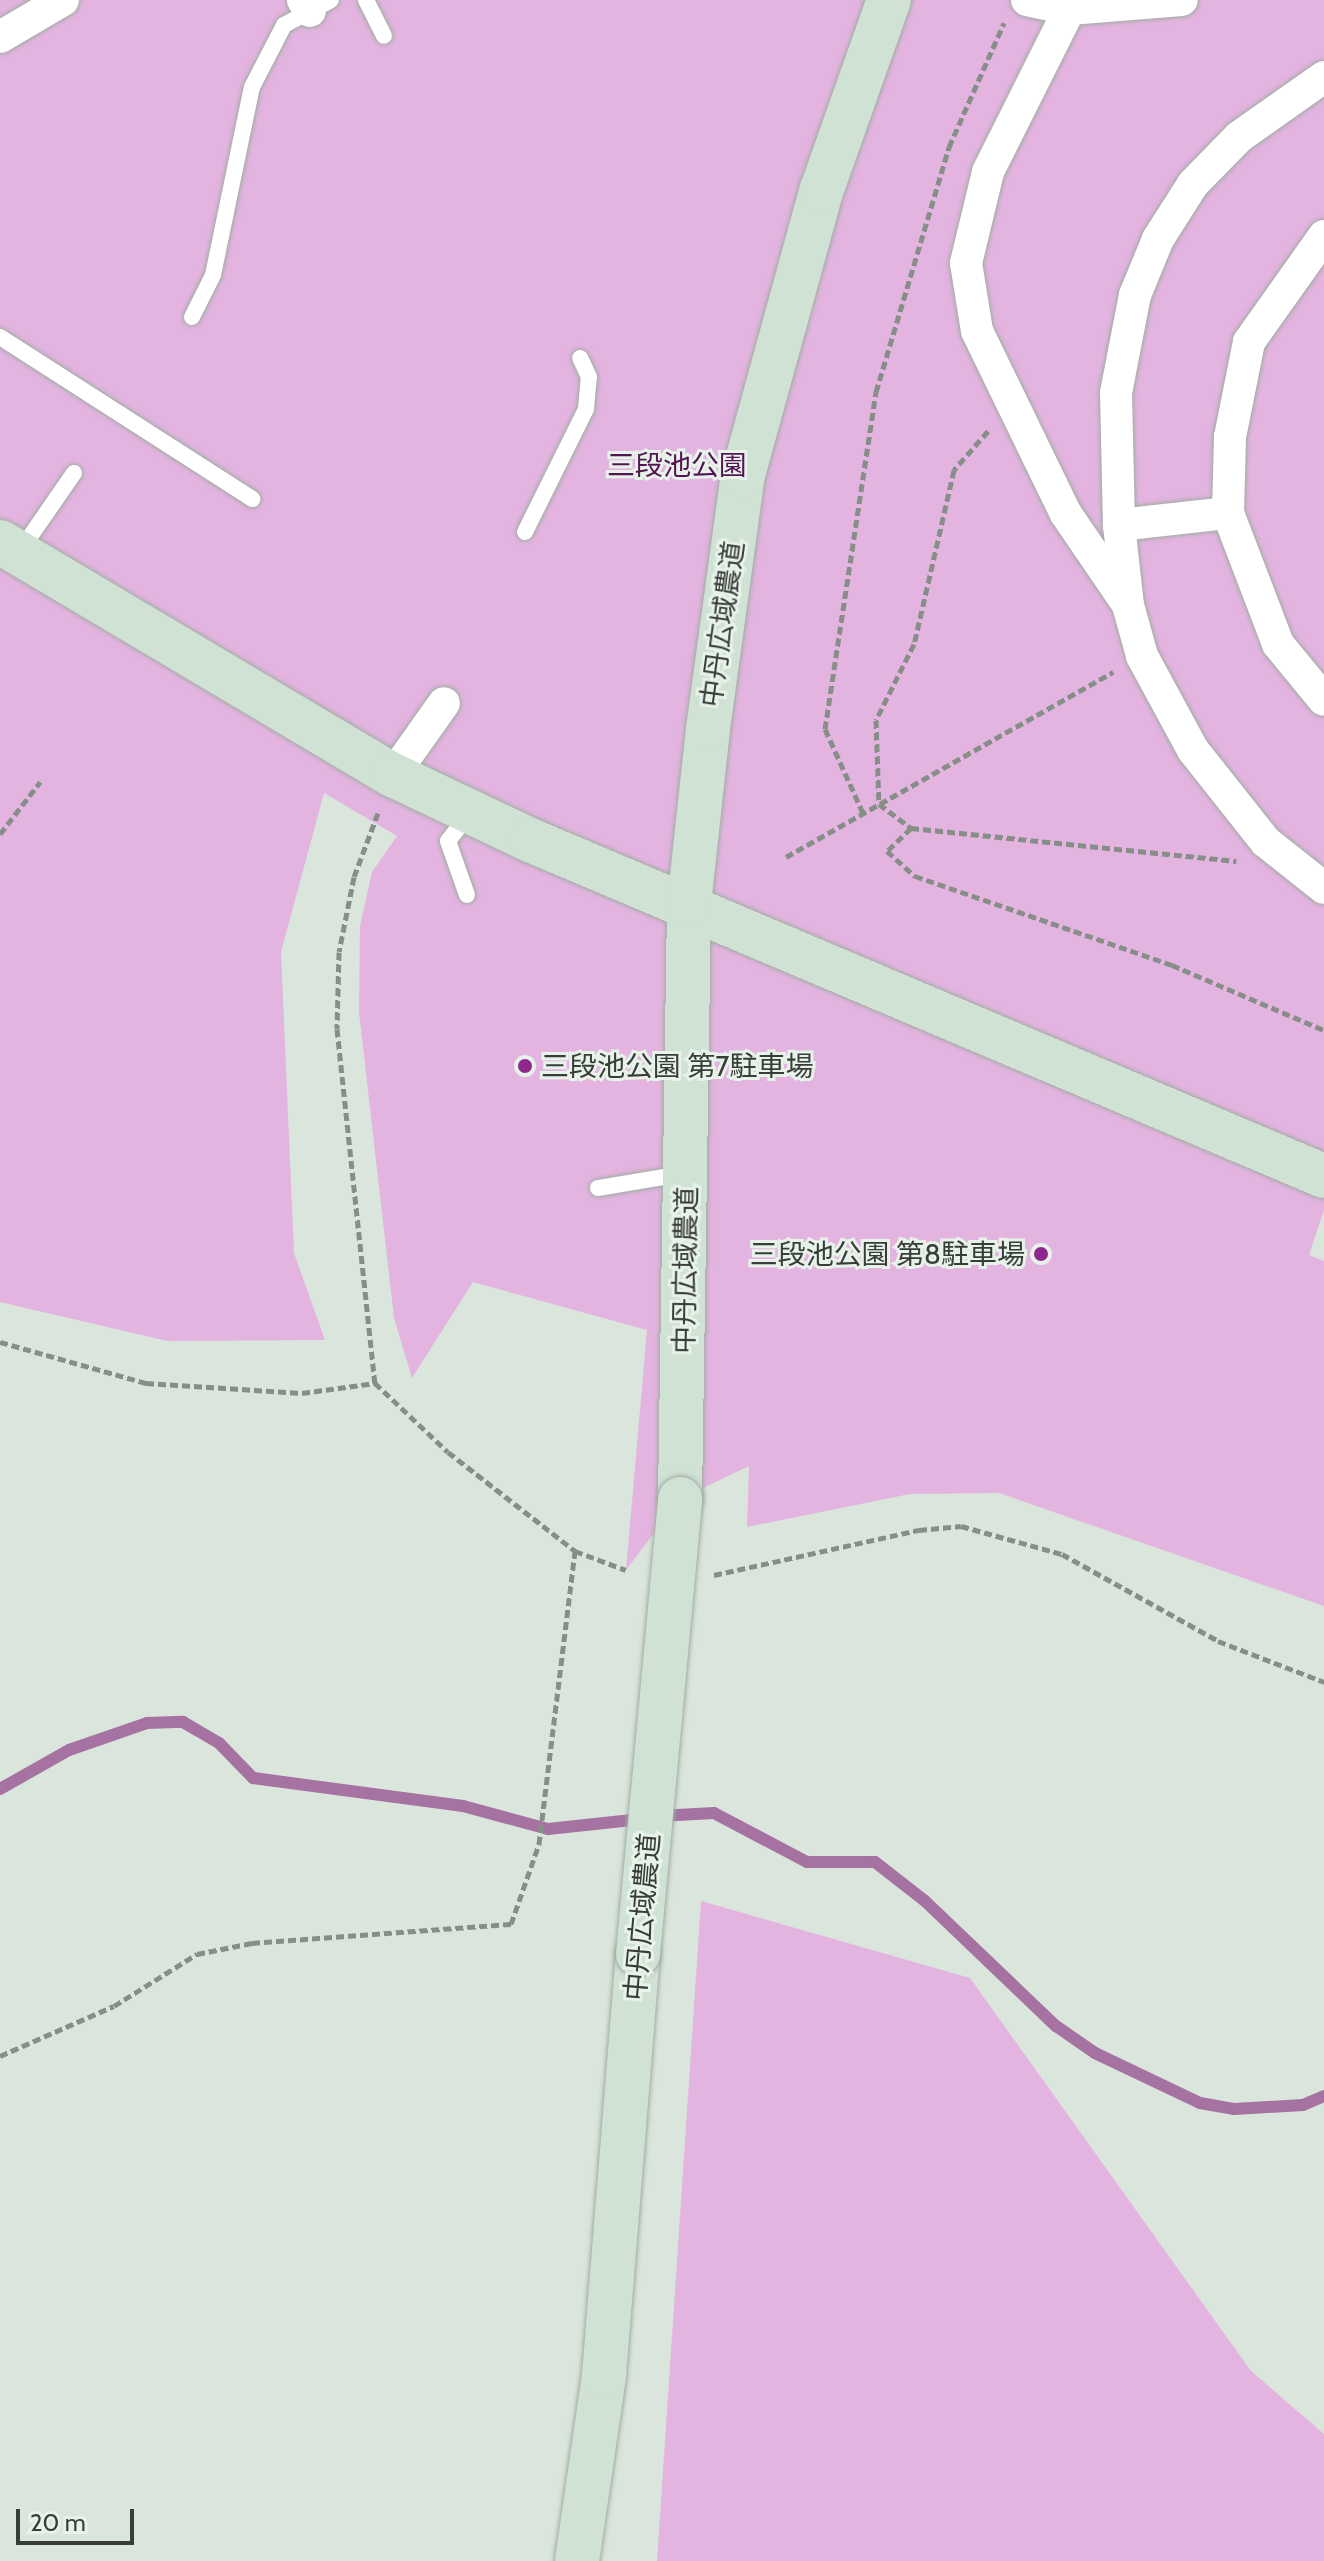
<!DOCTYPE html>
<meta charset="utf-8">
<style>
body{margin:0}
#map{position:relative;width:1324px;height:2561px;overflow:hidden;background:#dae5dc;font-family:Cabin,"Noto Sans JP",sans-serif}
div>[style]{position:absolute}
.green>*{inset:0;background:#e4b4e1}
.stream>*{height:12px;margin:-6px;padding:0 6px;transform-origin:6px;border-radius:6px;background:#a572a2}
.path>*{height:5px;margin-top:-2.5px;transform-origin:0;background:repeating-linear-gradient(90deg,#878e88 0 8px,transparent 0 12px)}
.roads{filter:drop-shadow(0 0 2px #a2aca4) drop-shadow(0 0 2px #a2aca4)}
.lane>*{height:16px;margin:-8px;padding:0 8px;transform-origin:8px;border-radius:8px;background:#fff}
.street>*{height:32px;margin:-16px;padding:0 16px;transform-origin:16px;border-radius:16px;background:#fff}
.secondary>*{height:44px;margin:-22px;padding:0 22px;transform-origin:22px;border-radius:22px;background:#cfe2d4}
.bridges{filter:drop-shadow(0 0 2px #a2aca4) drop-shadow(0 0 2px #a2aca4)}
.secondary-bridge>*{height:44px;margin:-22px;padding:0 22px;transform-origin:22px;border-radius:22px;background:#cfe2d4}
.dots>*{width:22px;height:22px;translate:-50% -50%;box-sizing:border-box;border:4px solid #e7f2e9;border-radius:50%}
span{translate:-50% -50%;white-space:nowrap;text-align:center;line-height:1.15;-webkit-text-stroke:6px #e7f2e9;paint-order:stroke}
.park-label{font-size:28px;color:#551554}
.street-label{font-size:28px;color:#393d3a}
.poi-label{font-size:28px;color:#393d3a}
.left{translate:0 -50%;text-align:left}
.right{translate:-100% -50%;text-align:right}
.scale{position:absolute;left:16px;top:2509px;width:118px;height:36px;box-sizing:border-box;border:4px solid #393d3a;border-top:0;padding-left:10px;font-size:24px;line-height:28px;white-space:nowrap;color:#393d3a;-webkit-text-stroke:6px #e7f2e9;paint-order:stroke}
</style>
<div id="map">
<div class="green">
<i style="clip-path:polygon(0 0,1324px 0,1324px 1210px,1309px 1255px,1324px 1261px,1324px 1606px,999px 1493px,910px 1494px,747px 1527px,749px 1466px,680px 1499px,626px 1570px,647px 1330px,473px 1282px,412px 1378px,394px 1318px,359px 1012px,360px 926px,372px 872px,397px 836px,324px 793px,281px 952px,294px 1253px,325px 1340px,167px 1341px,0 1302px)"></i>
<i style="clip-path:polygon(701px 1901px,970px 1978px,1251px 2371px,1324px 2434px,1324px 2561px,657px 2561px)"></i>
</div>
<div class="stream">
<i style="left:0;top:1789px;width:79px;rotate:-29.5deg"></i>
<i style="left:69px;top:1750px;width:83px;rotate:-19.1deg"></i>
<i style="left:147px;top:1723px;width:36px;rotate:-2deg"></i>
<i style="left:183px;top:1722px;width:42px;rotate:30.3deg"></i>
<i style="left:219px;top:1743px;width:49px;rotate:45.8deg"></i>
<i style="left:253px;top:1778px;width:212px;rotate:7.6deg"></i>
<i style="left:463px;top:1806px;width:88px;rotate:15.1deg"></i>
<i style="left:548px;top:1829px;width:94px;rotate:-6.1deg"></i>
<i style="left:659px;top:1816px;width:55px;rotate:-3.1deg"></i>
<i style="left:714px;top:1813px;width:105px;rotate:27.8deg"></i>
<i style="left:807px;top:1862px;width:68px"></i>
<i style="left:875px;top:1862px;width:63px;rotate:38deg"></i>
<i style="left:925px;top:1901px;width:181px;rotate:43.7deg"></i>
<i style="left:1056px;top:2026px;width:47px;rotate:34.7deg"></i>
<i style="left:1095px;top:2053px;width:116px;rotate:25.5deg"></i>
<i style="left:1200px;top:2103px;width:35px;rotate:10deg"></i>
<i style="left:1234px;top:2109px;width:69px;rotate:-3.3deg"></i>
<i style="left:1303px;top:2105px;width:23px;rotate:-23deg"></i>
</div>
<div class="path">
<i style="left:988px;top:431px;width:52px;rotate:131.1deg"></i>
<i style="left:954px;top:470px;width:179px;rotate:102.9deg"></i>
<i style="left:914px;top:644px;width:85px;rotate:116.6deg"></i>
<i style="left:876px;top:720px;width:84px;rotate:88deg"></i>
<i style="left:879px;top:804px;width:40px;rotate:37deg"></i>
<i style="left:911px;top:828px;width:327px;rotate:5.8deg"></i>
<i style="left:378px;top:813px;width:68px;rotate:110.6deg"></i>
<i style="left:354px;top:877px;width:76px;rotate:101.3deg"></i>
<i style="left:339px;top:952px;width:77px;rotate:91.5deg"></i>
<i style="left:337px;top:1029px;width:356px;rotate:83.9deg"></i>
<i style="left:375px;top:1383px;width:100px;rotate:43.4deg"></i>
<i style="left:448px;top:1452px;width:161px;rotate:37.9deg"></i>
<i style="left:575px;top:1551px;width:54px;rotate:20.4deg"></i>
<i style="left:863px;top:813px;width:92px;rotate:-114.3deg"></i>
<i style="left:825px;top:729px;width:341px;rotate:-81.4deg"></i>
<i style="left:876px;top:392px;width:256px;rotate:-73.4deg"></i>
<i style="left:949px;top:147px;width:136px;rotate:-66.1deg"></i>
<i style="left:911px;top:828px;width:33px;rotate:136deg"></i>
<i style="left:887px;top:851px;width:38px;rotate:42deg"></i>
<i style="left:915px;top:876px;width:272px;rotate:19.1deg"></i>
<i style="left:1172px;top:965px;width:165px;rotate:23.2deg"></i>
<i style="left:0;top:834px;width:66px;rotate:-52.4deg"></i>
<i style="left:786px;top:857px;width:376px;rotate:-29.5deg"></i>
<i style="left:0;top:1342px;width:152px;rotate:15.7deg"></i>
<i style="left:146px;top:1383px;width:156px;rotate:3.7deg"></i>
<i style="left:302px;top:1393px;width:74px;rotate:-7.8deg"></i>
<i style="left:714px;top:1575px;width:210px;rotate:-12.4deg"></i>
<i style="left:919px;top:1530px;width:42px;rotate:-5.4deg"></i>
<i style="left:961px;top:1526px;width:105px;rotate:15.5deg"></i>
<i style="left:1062px;top:1554px;width:179px;rotate:29.1deg"></i>
<i style="left:1218px;top:1641px;width:114px;rotate:21.1deg"></i>
<i style="left:0;top:2056px;width:124px;rotate:-23.7deg"></i>
<i style="left:114px;top:2006px;width:98px;rotate:-32.1deg"></i>
<i style="left:197px;top:1954px;width:56px;rotate:-11.3deg"></i>
<i style="left:252px;top:1943px;width:260px;rotate:-4.2deg"></i>
<i style="left:511px;top:1924px;width:85px;rotate:-70.7deg"></i>
<i style="left:539px;top:1844px;width:295px;rotate:-83deg"></i>
</div>
<div class="roads">
<div class="lane">
<i style="left:366px;top:0;width:40px;rotate:63.4deg"></i>
<i style="left:192px;top:317px;width:47px;rotate:-63.4deg"></i>
<i style="left:213px;top:275px;width:192px;rotate:-78.3deg"></i>
<i style="left:252px;top:87px;width:70px;rotate:-62.7deg"></i>
<i style="left:284px;top:25px;width:53px;rotate:-28deg"></i>
<i style="left:0;top:337px;width:300px;rotate:32.7deg"></i>
<i style="left:525px;top:532px;width:137px;rotate:-63.6deg"></i>
<i style="left:586px;top:409px;width:32px;rotate:-85deg"></i>
<i style="left:589px;top:377px;width:21px;rotate:-115deg"></i>
<i style="left:20px;top:551px;width:95px;rotate:-55.3deg"></i>
<i style="left:467px;top:895px;width:57px;rotate:-109.4deg"></i>
<i style="left:448px;top:841px;width:33px;rotate:-52deg"></i>
<i style="left:598px;top:1188px;width:85px;rotate:-9.5deg"></i>
</div>
<div class="street">
<i style="left:303px;top:0;width:13px;rotate:58deg"></i>
<i style="left:1027px;top:0;width:43px;rotate:12.1deg"></i>
<i style="left:1069px;top:9px;width:113px;rotate:-4.6deg"></i>
<i style="left:1074px;top:0;width:192px;rotate:116.6deg"></i>
<i style="left:988px;top:172px;width:94px;rotate:103.6deg"></i>
<i style="left:966px;top:263px;width:69px;rotate:80.8deg"></i>
<i style="left:977px;top:331px;width:203px;rotate:64.1deg"></i>
<i style="left:1066px;top:514px;width:103px;rotate:55.7deg"></i>
<i style="left:0;top:37px;width:73px;rotate:-30.4deg"></i>
<i style="left:1324px;top:77px;width:104px;rotate:144.8deg"></i>
<i style="left:1239px;top:137px;width:66px;rotate:134.4deg"></i>
<i style="left:1193px;top:184px;width:65px;rotate:122.5deg"></i>
<i style="left:1158px;top:239px;width:61px;rotate:112.3deg"></i>
<i style="left:1135px;top:295px;width:100px;rotate:101deg"></i>
<i style="left:1116px;top:393px;width:132px;rotate:88.7deg"></i>
<i style="left:1119px;top:525px;width:81px;rotate:83.6deg"></i>
<i style="left:1128px;top:605px;width:53px;rotate:74.6deg"></i>
<i style="left:1142px;top:656px;width:107px;rotate:61.5deg"></i>
<i style="left:1193px;top:750px;width:117px;rotate:51.6deg"></i>
<i style="left:1266px;top:842px;width:74px;rotate:38.4deg"></i>
<i style="left:1324px;top:236px;width:130px;rotate:125.3deg"></i>
<i style="left:1249px;top:342px;width:97px;rotate:101.3deg"></i>
<i style="left:1230px;top:437px;width:76px;rotate:91.5deg"></i>
<i style="left:1228px;top:513px;width:140px;rotate:69.1deg"></i>
<i style="left:1278px;top:644px;width:72px;rotate:50.6deg"></i>
<i style="left:1119px;top:525px;width:110px;rotate:-6.3deg"></i>
<i style="left:393px;top:775px;width:88px;rotate:-54.7deg"></i>
</div>
<div class="secondary">
<i style="left:0;top:542px;width:457px;rotate:30.7deg"></i>
<i style="left:393px;top:775px;width:152px;rotate:25.4deg"></i>
<i style="left:530px;top:840px;width:862px;rotate:22.94deg"></i>
<i style="left:680px;top:1499px;width:595px;rotate:-89.13deg"></i>
<i style="left:689px;top:904px;width:176px;rotate:-83.8deg"></i>
<i style="left:708px;top:729px;width:256px;rotate:-82.2deg"></i>
<i style="left:743px;top:475px;width:297px;rotate:-74.6deg"></i>
<i style="left:822px;top:189px;width:201px;rotate:-70.5deg"></i>
<i style="left:577px;top:2561px;width:188px;rotate:-81.7deg"></i>
<i style="left:604px;top:2375px;width:422px;rotate:-85.4deg"></i>
</div>
</div>
<div class="bridges">
<div class="secondary-bridge">
<i style="left:638px;top:1954px;width:457px;rotate:-84.7deg"></i>
</div>
</div>
<div class="dots">
<i style="left:525px;top:1066px;background:#8f288d"></i>
<i style="left:1041px;top:1254px;background:#8f288d"></i>
</div>
<div class="park-label">
<span style="left:677px;top:465px">三段池公園</span>
</div>
<div class="street-label">
<span style="left:722px;top:624px;rotate:-82deg">中丹広域農道</span>
<span style="left:685px;top:1270px;rotate:-89deg">中丹広域農道</span>
<span style="left:642px;top:1917px;rotate:-85deg">中丹広域農道</span>
</div>
<div class="poi-label">
<span class="left" style="left:541px;top:1066px">三段池公園 第7駐車場</span>
<span class="right" style="left:1025px;top:1254px">三段池公園 第8駐車場</span>
</div>
<div class="scale">20 m</div>
</div>
